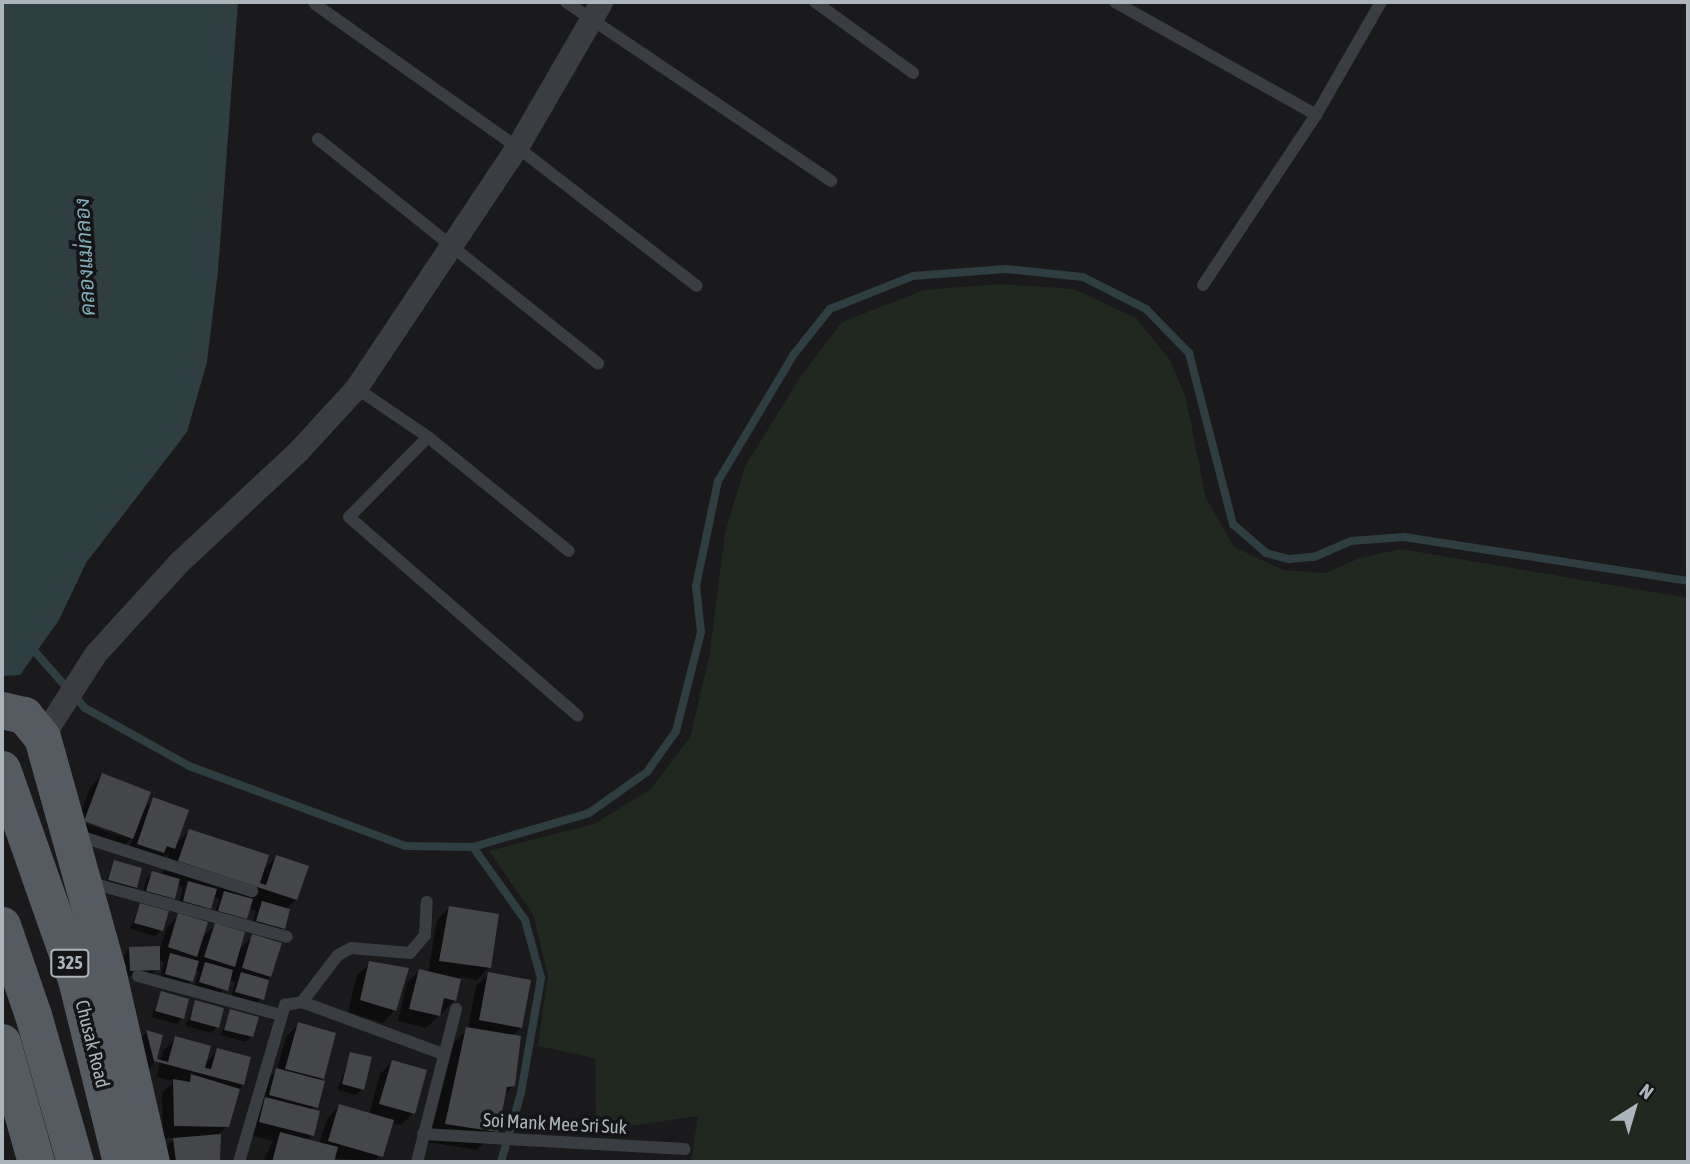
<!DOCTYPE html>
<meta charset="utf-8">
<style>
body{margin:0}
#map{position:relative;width:1690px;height:1164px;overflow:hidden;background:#1a1a1c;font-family:"Asap Condensed",Sarabun,sans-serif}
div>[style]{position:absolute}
.green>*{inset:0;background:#20281f}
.water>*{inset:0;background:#2e3e41}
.shadow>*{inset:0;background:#0007}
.stream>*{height:8px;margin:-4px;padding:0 4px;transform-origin:4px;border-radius:4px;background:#2e3e41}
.building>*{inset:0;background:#444649}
.service>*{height:12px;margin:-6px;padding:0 6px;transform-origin:6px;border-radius:6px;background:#3a3d41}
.minor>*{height:23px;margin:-11.5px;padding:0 11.5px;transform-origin:11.5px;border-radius:11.5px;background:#3a3d41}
.primary>*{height:37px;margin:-18.5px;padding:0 18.5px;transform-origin:18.5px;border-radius:18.5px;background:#565b61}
span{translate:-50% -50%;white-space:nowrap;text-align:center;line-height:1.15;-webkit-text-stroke:7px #151517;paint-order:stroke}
.shield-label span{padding:2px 5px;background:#151517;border:2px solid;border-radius:5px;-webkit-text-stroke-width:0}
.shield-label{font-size:18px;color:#acb5bc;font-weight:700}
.street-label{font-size:19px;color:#acb5bc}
.water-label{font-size:21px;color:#81adb9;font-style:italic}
.frame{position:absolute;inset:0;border:4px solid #acb5bc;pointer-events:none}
.north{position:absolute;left:1599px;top:1073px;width:70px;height:70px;-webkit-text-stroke:5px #151517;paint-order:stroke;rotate:37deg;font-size:19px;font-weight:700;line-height:28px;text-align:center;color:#acb5bc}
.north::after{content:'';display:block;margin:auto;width:24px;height:32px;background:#acb5bc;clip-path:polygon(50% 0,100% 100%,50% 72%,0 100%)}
</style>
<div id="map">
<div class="green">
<i style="clip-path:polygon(1000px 284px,1074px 289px,1136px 318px,1170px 360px,1186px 398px,1206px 498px,1234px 547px,1283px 570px,1325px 573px,1360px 558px,1401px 549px,1688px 598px,1688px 1162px,691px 1162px,698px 1116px,596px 1131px,595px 1058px,538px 1046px,548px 976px,533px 914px,489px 851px,594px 824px,651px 789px,690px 737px,709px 658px,725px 533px,745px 466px,801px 376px,842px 322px,924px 290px)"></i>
</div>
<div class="water">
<i style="clip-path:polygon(2px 2px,238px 2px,218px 271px,207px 362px,187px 432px,86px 563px,59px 620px,20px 675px,2px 676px)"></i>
</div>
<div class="shadow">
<i style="clip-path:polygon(102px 775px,141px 812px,154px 799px,175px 845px,189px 831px,262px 871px,276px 857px,296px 899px,286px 909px,283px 928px,278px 934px,251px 927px,256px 911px,248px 908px,240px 923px,214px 916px,219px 899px,213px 897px,204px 914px,178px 907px,183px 887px,177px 885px,168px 904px,142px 897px,146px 879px,152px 873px,162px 876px,169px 853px,162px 860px,126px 856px,133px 837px,119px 851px,73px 834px,78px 821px,127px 839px,79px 817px,90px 788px)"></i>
<i style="clip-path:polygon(114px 862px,136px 887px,130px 893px,104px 886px)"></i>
<i style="clip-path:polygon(140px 905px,161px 930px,156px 936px,130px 929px)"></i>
<i style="clip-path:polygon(449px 908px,489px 967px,477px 980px,460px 977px,455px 1000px,426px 1028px,398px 1021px,407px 983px,419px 971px,428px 973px,437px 920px)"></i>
<i style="clip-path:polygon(179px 915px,201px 939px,215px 925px,237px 952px,253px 936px,270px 976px,257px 1005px,231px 998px,235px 982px,229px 980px,220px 995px,194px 988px,199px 971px,194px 971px,186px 987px,160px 979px,164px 962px,158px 960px,153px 975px,125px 976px,124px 955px,130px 949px,160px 948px,167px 927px)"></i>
<i style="clip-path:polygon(370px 963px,395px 1010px,383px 1023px,348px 1012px,357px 975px)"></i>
<i style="clip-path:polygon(489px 974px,521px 1027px,511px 1037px,513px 1086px,504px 1095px,496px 1131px,477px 1150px,427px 1142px,448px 1048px,468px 1029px,476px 986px)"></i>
<i style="clip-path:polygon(161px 993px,182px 1018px,177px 1024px,151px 1017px)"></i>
<i style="clip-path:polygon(196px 1002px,217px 1027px,212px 1033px,185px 1026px)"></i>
<i style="clip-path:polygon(231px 1011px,252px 1036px,246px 1042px,220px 1035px)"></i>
<i style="clip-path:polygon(298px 1024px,334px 1034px,312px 1111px,312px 1135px,307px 1141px,319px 1144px,327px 1119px,339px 1106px,369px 1115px,380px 1074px,392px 1062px,413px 1113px,401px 1125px,391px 1123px,376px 1162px,333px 1158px,332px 1162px,263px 1162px,273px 1141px,247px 1134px,264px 1083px,277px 1070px,286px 1037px)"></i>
<i style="clip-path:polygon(147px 1032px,161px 1036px,153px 1065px,143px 1076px,135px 1044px)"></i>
<i style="clip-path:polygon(176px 1038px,205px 1063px,218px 1050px,242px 1084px,227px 1126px,219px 1134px,218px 1162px,163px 1162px,161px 1152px,175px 1138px,163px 1138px,162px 1093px,174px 1081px,156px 1077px,163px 1051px)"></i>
<i style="clip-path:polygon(351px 1054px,362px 1089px,356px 1095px,337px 1090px)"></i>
</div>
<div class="stream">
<i style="left:29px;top:645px;width:84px;rotate:48.4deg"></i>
<i style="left:85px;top:708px;width:119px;rotate:29.1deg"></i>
<i style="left:189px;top:766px;width:230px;rotate:20.3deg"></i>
<i style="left:405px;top:846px;width:68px;rotate:0.8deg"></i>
<i style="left:473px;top:847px;width:121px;rotate:-16.3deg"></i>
<i style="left:589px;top:813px;width:71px;rotate:-35.3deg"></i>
<i style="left:647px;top:772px;width:50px;rotate:-54.7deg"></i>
<i style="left:676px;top:731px;width:102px;rotate:-75.8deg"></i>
<i style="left:701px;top:632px;width:46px;rotate:-96.2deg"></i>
<i style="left:696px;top:586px;width:107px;rotate:-78.2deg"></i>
<i style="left:718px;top:481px;width:148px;rotate:-59.1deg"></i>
<i style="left:794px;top:354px;width:58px;rotate:-51.3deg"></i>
<i style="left:830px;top:309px;width:89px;rotate:-21.7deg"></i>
<i style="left:913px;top:276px;width:93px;rotate:-4.3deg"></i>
<i style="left:1006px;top:269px;width:77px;rotate:5.9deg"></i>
<i style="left:1083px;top:277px;width:71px;rotate:26.9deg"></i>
<i style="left:1146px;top:309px;width:62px;rotate:45.7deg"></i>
<i style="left:1189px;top:353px;width:177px;rotate:75.6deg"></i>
<i style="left:1233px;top:524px;width:44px;rotate:41.3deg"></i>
<i style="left:1266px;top:553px;width:24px;rotate:15deg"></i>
<i style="left:1289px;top:559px;width:25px;rotate:-5deg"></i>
<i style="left:1314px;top:557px;width:40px;rotate:-23.4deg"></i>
<i style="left:1351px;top:541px;width:53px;rotate:-4.3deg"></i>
<i style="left:1404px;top:537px;width:287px;rotate:8.8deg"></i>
<i style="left:473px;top:847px;width:90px;rotate:54.5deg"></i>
<i style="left:525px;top:920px;width:60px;rotate:74.6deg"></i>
<i style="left:541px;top:978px;width:117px;rotate:99.9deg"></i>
<i style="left:521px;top:1093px;width:72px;rotate:106.2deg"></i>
</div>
<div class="building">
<i style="clip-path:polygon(102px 773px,151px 792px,133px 839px,84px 821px)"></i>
<i style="clip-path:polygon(153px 797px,189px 810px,175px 849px,167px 846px,164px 853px,137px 844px)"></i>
<i style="clip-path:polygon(189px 829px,269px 855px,260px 883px,266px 885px,276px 855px,309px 866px,297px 900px,178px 861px)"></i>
<i style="clip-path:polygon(114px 860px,142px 868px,137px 888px,108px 880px)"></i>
<i style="clip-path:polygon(152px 871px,180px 879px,175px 899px,146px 891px)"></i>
<i style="clip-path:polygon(188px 881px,217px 889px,211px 909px,183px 901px)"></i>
<i style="clip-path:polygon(224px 891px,253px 899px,247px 919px,218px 911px)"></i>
<i style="clip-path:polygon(262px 901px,290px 909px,285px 929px,256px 921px)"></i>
<i style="clip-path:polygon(140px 903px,169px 911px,163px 931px,134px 923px)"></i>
<i style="clip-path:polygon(449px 906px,499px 914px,491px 968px,439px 961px)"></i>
<i style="clip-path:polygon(178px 913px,208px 922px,197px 957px,168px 947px)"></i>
<i style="clip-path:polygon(215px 923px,245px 932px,235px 967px,204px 957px)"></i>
<i style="clip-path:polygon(252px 934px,282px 943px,271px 977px,242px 968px)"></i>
<i style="clip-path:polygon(160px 946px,160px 970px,130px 971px,129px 947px)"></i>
<i style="clip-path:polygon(170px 953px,199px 961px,193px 982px,165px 974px)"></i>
<i style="clip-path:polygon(369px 961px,409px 968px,396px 1011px,360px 1000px)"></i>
<i style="clip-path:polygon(205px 962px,233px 970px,228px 991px,199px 982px)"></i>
<i style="clip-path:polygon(419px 969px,461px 979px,456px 1001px,444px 998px,440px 1016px,409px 1009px)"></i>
<i style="clip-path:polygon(241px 972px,269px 980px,264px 1000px,235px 992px)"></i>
<i style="clip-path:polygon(488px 972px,531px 980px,522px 1028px,479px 1020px)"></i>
<i style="clip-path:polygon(161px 991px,189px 999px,184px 1019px,155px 1011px)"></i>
<i style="clip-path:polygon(195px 1000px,224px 1008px,219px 1028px,190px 1020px)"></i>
<i style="clip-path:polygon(230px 1009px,259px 1017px,253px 1037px,224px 1030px)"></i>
<i style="clip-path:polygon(298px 1022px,336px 1033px,324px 1079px,285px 1069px)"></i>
<i style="clip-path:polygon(466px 1027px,521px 1036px,515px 1086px,507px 1087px,498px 1132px,445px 1124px)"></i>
<i style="clip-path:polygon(146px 1030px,163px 1035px,157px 1059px,168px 1062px,175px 1036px,211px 1046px,205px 1068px,211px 1069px,217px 1048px,251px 1057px,244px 1085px,154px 1061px)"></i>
<i style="clip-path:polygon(350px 1052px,372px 1057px,364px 1090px,342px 1084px)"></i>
<i style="clip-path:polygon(392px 1060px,427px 1070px,415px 1114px,379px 1104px)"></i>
<i style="clip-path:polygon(276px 1068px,325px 1081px,318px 1108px,269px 1095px)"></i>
<i style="clip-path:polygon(191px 1074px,240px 1089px,229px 1127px,174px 1126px,173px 1079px,190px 1082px)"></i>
<i style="clip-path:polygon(265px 1097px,320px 1111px,314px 1136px,259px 1122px)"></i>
<i style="clip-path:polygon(339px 1104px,394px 1120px,383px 1157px,328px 1141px)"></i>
<i style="clip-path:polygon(280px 1132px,338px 1147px,334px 1162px,272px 1162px)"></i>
<i style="clip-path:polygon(221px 1134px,220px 1162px,176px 1162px,173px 1138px)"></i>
</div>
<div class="service">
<i style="left:566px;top:2px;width:320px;rotate:34deg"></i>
<i style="left:815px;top:2px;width:121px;rotate:35.9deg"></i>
<i style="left:1115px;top:2px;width:231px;rotate:29.3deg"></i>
<i style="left:315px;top:4px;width:247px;rotate:35.3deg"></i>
<i style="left:517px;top:147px;width:227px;rotate:37.7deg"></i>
<i style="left:318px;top:139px;width:359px;rotate:38.7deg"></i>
<i style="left:1203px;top:285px;width:204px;rotate:-56.4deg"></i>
<i style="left:1316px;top:115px;width:130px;rotate:-60.1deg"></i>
<i style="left:356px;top:388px;width:87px;rotate:34.2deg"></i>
<i style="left:428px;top:437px;width:181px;rotate:39deg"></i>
<i style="left:428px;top:437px;width:112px;rotate:134.6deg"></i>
<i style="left:349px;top:517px;width:303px;rotate:41deg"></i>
<i style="left:76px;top:835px;width:185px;rotate:17.7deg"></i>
<i style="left:88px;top:882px;width:206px;rotate:15.4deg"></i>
<i style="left:138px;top:976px;width:148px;rotate:15.3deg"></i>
<i style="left:302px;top:1002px;width:59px;rotate:-52.5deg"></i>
<i style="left:338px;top:955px;width:15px;rotate:-28deg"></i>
<i style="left:351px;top:948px;width:59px;rotate:4.8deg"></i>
<i style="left:410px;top:953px;width:23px;rotate:-50deg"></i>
<i style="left:425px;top:935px;width:33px;rotate:-87deg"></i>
<i style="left:423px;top:1134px;width:262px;rotate:3.3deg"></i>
<i style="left:239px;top:1162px;width:164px;rotate:-73.7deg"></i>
<i style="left:285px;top:1005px;width:17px;rotate:-10deg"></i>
<i style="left:302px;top:1002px;width:150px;rotate:20.2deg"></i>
<i style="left:417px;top:1162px;width:158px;rotate:-75.7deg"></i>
</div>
<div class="minor">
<i style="left:42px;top:737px;width:98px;rotate:-57.4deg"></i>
<i style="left:95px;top:654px;width:123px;rotate:-47.6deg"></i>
<i style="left:178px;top:563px;width:164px;rotate:-43deg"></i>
<i style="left:298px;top:451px;width:86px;rotate:-47.4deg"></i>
<i style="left:356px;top:388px;width:290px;rotate:-56.3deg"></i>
<i style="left:517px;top:147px;width:168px;rotate:-59.9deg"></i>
</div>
<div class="primary">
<i style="left:2px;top:710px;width:23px;rotate:13deg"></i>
<i style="left:24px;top:715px;width:28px;rotate:51deg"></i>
<i style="left:42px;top:737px;width:242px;rotate:74.4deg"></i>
<i style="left:107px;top:970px;width:197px;rotate:77.1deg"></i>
<i style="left:2px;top:769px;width:223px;rotate:70.6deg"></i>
<i style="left:76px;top:979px;width:188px;rotate:76.2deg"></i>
<i style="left:2px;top:925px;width:95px;rotate:71deg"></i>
<i style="left:33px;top:1015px;width:153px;rotate:74.1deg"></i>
<i style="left:2px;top:1042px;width:125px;rotate:74.2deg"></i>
</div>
<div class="shield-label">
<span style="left:70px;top:963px">325</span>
</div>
<div class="street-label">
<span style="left:92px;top:1044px;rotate:76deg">Chusak Road</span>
<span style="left:555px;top:1124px;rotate:3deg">Soi Mank Mee Sri Suk</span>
</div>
<div class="water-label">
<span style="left:84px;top:257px;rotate:-93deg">คลองแม่กลอง</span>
</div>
<div class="frame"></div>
<div class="north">N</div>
</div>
